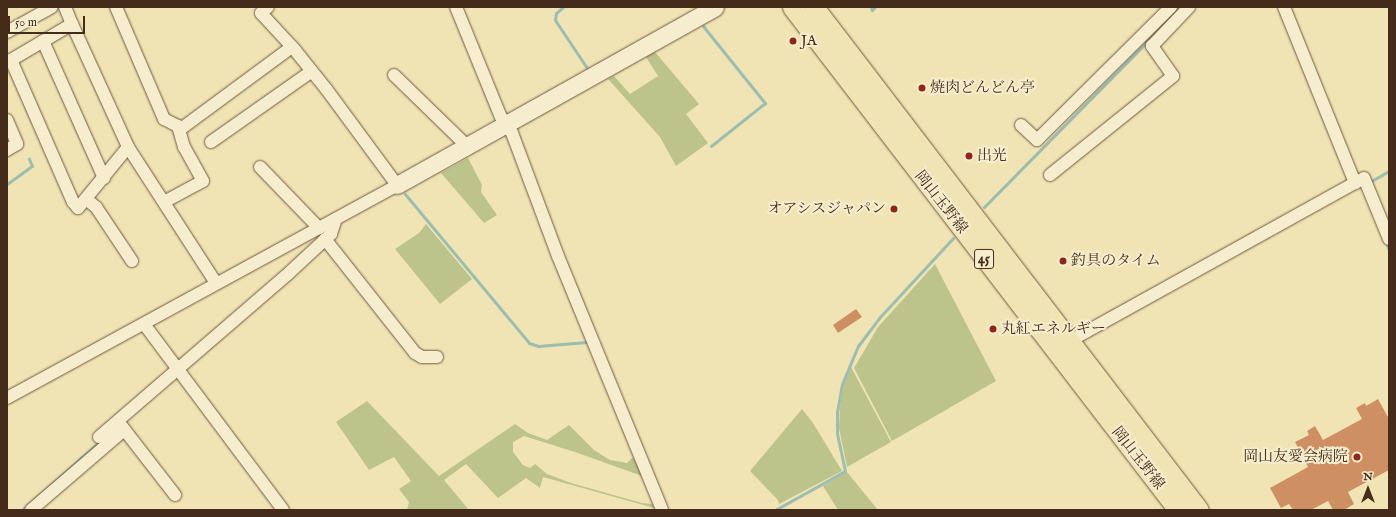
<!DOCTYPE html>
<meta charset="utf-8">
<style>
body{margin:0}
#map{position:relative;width:1396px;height:517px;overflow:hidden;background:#f1e4b4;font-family:"IM FELL English","Noto Serif JP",serif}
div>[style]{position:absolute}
.green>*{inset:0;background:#bcc48b}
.stream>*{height:3px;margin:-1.5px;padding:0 1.5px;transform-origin:1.5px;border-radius:1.5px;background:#9bbeb1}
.building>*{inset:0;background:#ce9062}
.roads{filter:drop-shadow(0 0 1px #6f5940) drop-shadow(0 0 1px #6f5940)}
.street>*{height:12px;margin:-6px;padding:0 6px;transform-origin:6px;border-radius:6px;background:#f6edce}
.secondary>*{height:17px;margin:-8.5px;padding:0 8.5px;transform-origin:8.5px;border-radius:8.5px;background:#f6edce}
.primary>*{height:19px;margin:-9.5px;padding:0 9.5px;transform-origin:9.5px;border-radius:9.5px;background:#f1e4b4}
.dots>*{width:11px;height:11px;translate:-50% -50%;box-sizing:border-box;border:2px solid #f6edce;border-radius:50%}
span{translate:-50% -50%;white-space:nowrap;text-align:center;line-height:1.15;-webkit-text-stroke:4px #f6edce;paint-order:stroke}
.shield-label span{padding:1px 3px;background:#f6edce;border:1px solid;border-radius:3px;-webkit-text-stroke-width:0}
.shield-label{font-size:14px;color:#442b1a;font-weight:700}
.poi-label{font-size:15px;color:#442b1a}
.left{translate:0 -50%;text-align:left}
.right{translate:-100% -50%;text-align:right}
.street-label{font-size:15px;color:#442b1a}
.frame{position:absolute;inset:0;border:8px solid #442b1a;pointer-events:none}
.north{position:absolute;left:1348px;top:469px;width:40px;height:40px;-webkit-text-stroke:3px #f6edce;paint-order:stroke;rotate:0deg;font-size:11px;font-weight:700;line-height:16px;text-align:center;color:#442b1a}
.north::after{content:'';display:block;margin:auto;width:14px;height:18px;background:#442b1a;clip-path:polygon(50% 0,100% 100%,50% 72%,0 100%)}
.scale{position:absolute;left:8px;top:16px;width:77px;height:18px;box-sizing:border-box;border:2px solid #442b1a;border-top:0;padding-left:5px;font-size:12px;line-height:14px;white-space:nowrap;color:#442b1a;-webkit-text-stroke:3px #f6edce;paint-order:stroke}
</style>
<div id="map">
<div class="green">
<i style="clip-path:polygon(655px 52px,699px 104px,686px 114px,708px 143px,676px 166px,660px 137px,608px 79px,614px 76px,630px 94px,658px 76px,646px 57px)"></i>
<i style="clip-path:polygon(468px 158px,482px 185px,481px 192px,497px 215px,484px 223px,441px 173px)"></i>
<i style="clip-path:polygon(426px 224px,472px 279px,440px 304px,395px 249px,419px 233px)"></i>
<i style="clip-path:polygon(935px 264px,996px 381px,892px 441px,854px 368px,878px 327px)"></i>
<i style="clip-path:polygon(851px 367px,891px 442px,847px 467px,839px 428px,840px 406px,844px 384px)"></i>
<i style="clip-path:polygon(367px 401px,439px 476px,515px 424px,528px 433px,547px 440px,569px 425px,594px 450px,610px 460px,627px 463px,633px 457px,642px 476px,575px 452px,524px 436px,513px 442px,513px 452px,523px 465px,530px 468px,535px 464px,547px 474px,571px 483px,642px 503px,653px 504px,654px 508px,543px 477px,540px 488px,526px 478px,498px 498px,466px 464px,444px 480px,469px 510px,407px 510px,409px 502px,399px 489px,411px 481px,394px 457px,369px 470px,336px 422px)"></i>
<i style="clip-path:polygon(802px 409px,813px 423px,842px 471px,779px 504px,778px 500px,750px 471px)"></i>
<i style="clip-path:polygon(847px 472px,878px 510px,838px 510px,823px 486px)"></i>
</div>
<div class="stream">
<i style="left:563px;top:7px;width:9px;rotate:139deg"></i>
<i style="left:556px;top:13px;width:7px;rotate:98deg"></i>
<i style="left:555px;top:20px;width:61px;rotate:56.3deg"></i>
<i style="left:871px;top:7px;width:3px;rotate:72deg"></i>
<i style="left:872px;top:10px;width:4px;rotate:-45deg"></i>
<i style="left:703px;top:26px;width:99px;rotate:51.2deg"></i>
<i style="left:765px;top:103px;width:69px;rotate:141.5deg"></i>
<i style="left:1368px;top:183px;width:24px;rotate:-30deg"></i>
<i style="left:7px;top:184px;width:31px;rotate:-36deg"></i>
<i style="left:32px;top:166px;width:8px;rotate:-113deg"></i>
<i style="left:405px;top:194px;width:194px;rotate:50.2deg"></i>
<i style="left:529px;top:343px;width:9px;rotate:18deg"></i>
<i style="left:538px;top:346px;width:49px;rotate:-4.7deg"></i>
<i style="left:984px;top:207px;width:281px;rotate:-45.4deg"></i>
<i style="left:1386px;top:242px;width:9px;rotate:69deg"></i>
<i style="left:22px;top:510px;width:106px;rotate:-41.5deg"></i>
<i style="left:775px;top:510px;width:80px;rotate:-29.1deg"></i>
<i style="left:845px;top:471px;width:39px;rotate:-102deg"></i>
<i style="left:837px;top:433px;width:21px;rotate:-90deg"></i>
<i style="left:837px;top:412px;width:28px;rotate:-80deg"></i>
<i style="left:842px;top:384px;width:41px;rotate:-67.2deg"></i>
<i style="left:858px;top:346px;width:35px;rotate:-53deg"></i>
<i style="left:879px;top:318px;width:109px;rotate:-47.2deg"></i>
</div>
<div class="building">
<i style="clip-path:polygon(856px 309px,862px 317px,838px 333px,833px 325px)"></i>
<i style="clip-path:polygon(1378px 399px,1389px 419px,1389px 470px,1348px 492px,1354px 504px,1344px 510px,1333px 510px,1328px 501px,1311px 510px,1293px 510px,1289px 504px,1281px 508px,1270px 488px,1308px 467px,1295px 442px,1309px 435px,1307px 431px,1315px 426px,1323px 440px,1362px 419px,1356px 408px,1365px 403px,1366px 406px)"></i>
</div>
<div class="roads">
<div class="street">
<i style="left:65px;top:7px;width:18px;rotate:68deg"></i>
<i style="left:116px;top:7px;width:122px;rotate:66.8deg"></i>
<i style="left:164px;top:119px;width:20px;rotate:27deg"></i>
<i style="left:182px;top:128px;width:137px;rotate:-36.4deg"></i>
<i style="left:456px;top:7px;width:119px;rotate:67.8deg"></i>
<i style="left:501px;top:117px;width:19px;rotate:55deg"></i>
<i style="left:512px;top:133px;width:131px;rotate:69.5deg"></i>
<i style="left:558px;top:256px;width:274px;rotate:67.7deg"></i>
<i style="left:1284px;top:7px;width:190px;rotate:68deg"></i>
<i style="left:1355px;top:183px;width:10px;rotate:-29deg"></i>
<i style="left:1364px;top:178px;width:66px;rotate:67.7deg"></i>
<i style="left:72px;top:24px;width:135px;rotate:65.5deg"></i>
<i style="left:128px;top:147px;width:79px;rotate:129.3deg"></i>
<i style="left:78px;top:208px;width:8px;rotate:-130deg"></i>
<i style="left:73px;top:202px;width:155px;rotate:-113.6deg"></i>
<i style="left:11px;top:60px;width:71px;rotate:-30.5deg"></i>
<i style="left:7px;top:32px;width:51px;rotate:-29.1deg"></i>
<i style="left:43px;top:41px;width:150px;rotate:66deg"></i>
<i style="left:394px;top:75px;width:102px;rotate:44.2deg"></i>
<i style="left:7px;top:120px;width:26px;rotate:67deg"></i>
<i style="left:17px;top:144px;width:12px;rotate:149deg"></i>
<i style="left:1021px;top:125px;width:22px;rotate:43deg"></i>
<i style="left:1037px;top:140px;width:189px;rotate:-44.8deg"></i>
<i style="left:211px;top:142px;width:123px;rotate:-35.1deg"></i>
<i style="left:128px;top:147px;width:162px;rotate:57.1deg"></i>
<i style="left:260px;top:167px;width:85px;rotate:46deg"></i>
<i style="left:1050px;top:175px;width:158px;rotate:-38.8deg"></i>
<i style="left:1173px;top:76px;width:37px;rotate:-125deg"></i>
<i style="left:1152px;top:46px;width:54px;rotate:-46.5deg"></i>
<i style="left:86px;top:199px;width:13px;rotate:39deg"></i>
<i style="left:96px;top:207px;width:65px;rotate:56.3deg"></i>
<i style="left:164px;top:202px;width:44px;rotate:-28.3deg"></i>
<i style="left:203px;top:181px;width:39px;rotate:-119deg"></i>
<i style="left:184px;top:147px;width:22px;rotate:-106deg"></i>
<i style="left:325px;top:239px;width:145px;rotate:51.7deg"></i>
<i style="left:415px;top:353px;width:8px;rotate:30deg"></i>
<i style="left:422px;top:357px;width:15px"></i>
<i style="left:144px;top:324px;width:232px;rotate:53.2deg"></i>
<i style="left:1064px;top:344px;width:333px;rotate:-29deg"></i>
<i style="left:7px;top:398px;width:444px;rotate:-28.6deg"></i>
<i style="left:397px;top:185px;width:118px;rotate:-126.4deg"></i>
<i style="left:327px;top:90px;width:51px;rotate:-128.7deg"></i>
<i style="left:295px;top:50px;width:50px;rotate:-132.6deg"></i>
<i style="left:261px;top:13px;width:9px;rotate:-41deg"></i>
<i style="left:120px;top:424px;width:90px;rotate:52.2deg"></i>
<i style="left:99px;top:437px;width:252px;rotate:-40.8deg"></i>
<i style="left:290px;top:272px;width:56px;rotate:-42.8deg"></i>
<i style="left:331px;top:234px;width:16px;rotate:-72deg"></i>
<i style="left:31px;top:510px;width:123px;rotate:-40.7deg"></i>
</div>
<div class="secondary">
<i style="left:397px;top:185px;width:364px;rotate:-29.2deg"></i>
</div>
<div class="primary">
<i style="left:792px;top:7px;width:634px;rotate:52.5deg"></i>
<i style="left:814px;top:7px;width:633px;rotate:52.57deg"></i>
</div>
</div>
<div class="dots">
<i style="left:793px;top:41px;background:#8f2418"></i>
<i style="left:922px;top:88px;background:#8f2418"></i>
<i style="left:969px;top:156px;background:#8f2418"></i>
<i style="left:894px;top:209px;background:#8f2418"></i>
<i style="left:1063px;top:261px;background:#8f2418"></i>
<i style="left:993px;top:329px;background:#8f2418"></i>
<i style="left:1357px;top:457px;background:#8f2418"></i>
</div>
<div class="shield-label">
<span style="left:984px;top:259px">45</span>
</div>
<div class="poi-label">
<span class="left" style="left:801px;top:41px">JA</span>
<span class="left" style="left:930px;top:88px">焼肉どんどん亭</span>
<span class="left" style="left:977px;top:156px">出光</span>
<span class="right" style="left:886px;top:209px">オアシスジャパン</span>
<span class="left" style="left:1071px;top:261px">釣具のタイム</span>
<span class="left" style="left:1001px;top:329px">丸紅エネルギー</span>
<span class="right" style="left:1348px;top:457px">岡山友愛会病院</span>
</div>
<div class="street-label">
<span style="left:941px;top:202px;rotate:52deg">岡山玉野線</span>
<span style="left:1138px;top:458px;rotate:52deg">岡山玉野線</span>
</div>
<div class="frame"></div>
<div class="north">N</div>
<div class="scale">50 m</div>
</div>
